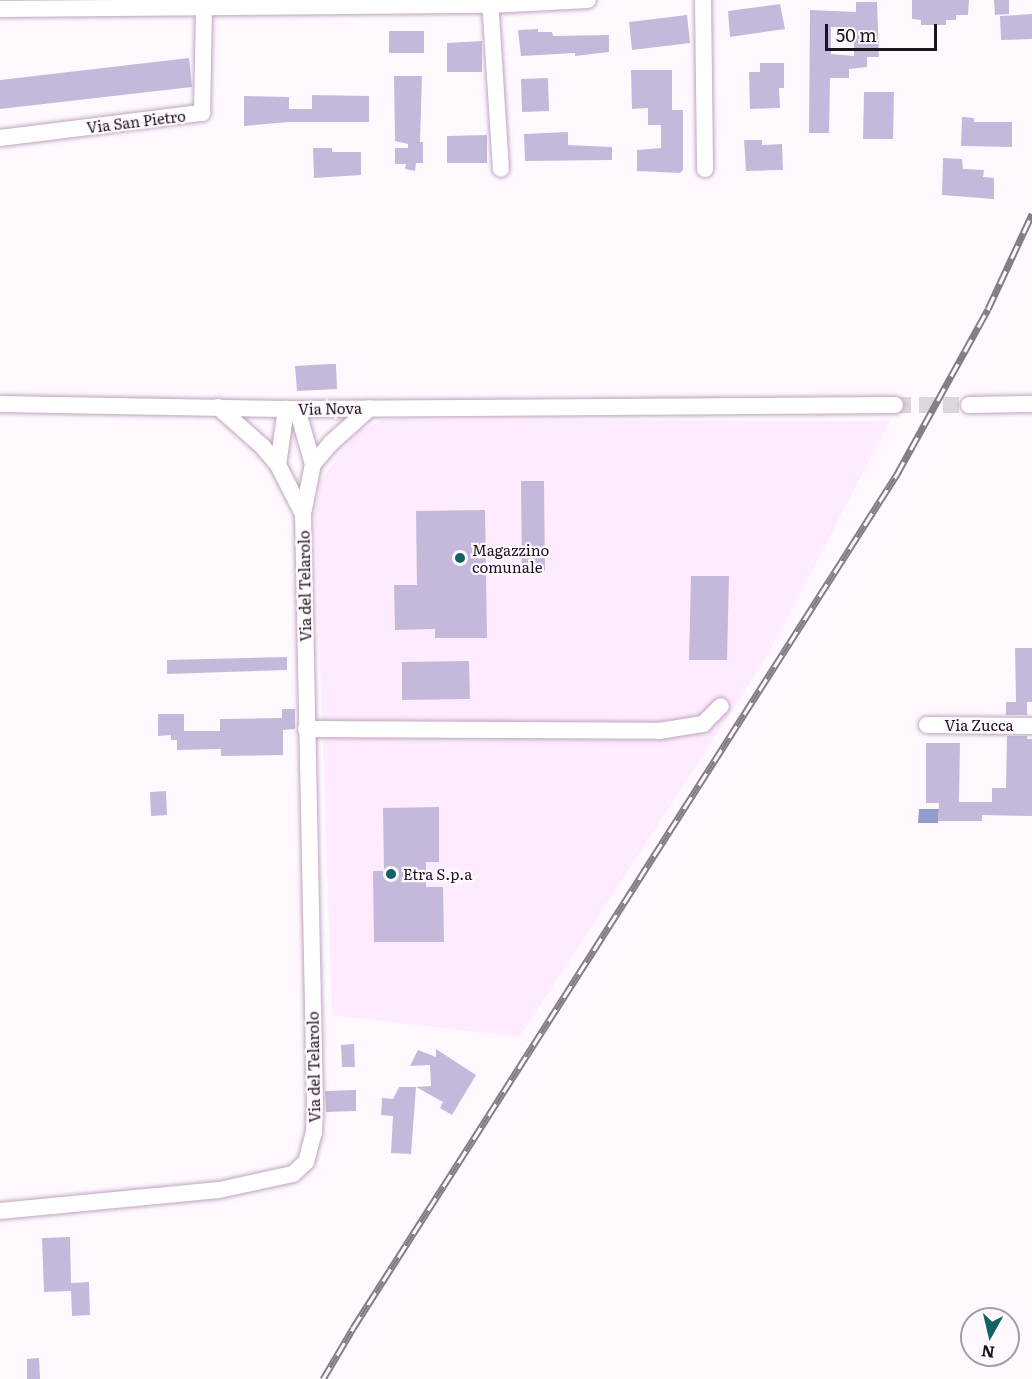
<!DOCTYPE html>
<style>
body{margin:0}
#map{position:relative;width:1032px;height:1379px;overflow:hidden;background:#fff9ff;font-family:Literata,serif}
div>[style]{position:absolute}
.built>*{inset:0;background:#ffebff}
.water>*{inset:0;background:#939dcc}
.building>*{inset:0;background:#c4b9da}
.minor-tunnel>*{height:16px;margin-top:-8px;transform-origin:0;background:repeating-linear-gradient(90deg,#ddd6dd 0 16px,transparent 0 24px)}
.roads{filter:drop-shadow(0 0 2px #bfa5bf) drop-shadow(0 0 2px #bfa5bf)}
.minor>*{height:16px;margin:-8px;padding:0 8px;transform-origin:8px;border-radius:8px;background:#fff}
.rail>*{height:7px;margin-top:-3.5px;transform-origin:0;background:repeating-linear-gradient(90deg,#fff9ff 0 14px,#867e86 0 28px);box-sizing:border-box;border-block:2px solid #867e86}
.dots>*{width:16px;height:16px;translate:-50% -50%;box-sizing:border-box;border:3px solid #fff9ff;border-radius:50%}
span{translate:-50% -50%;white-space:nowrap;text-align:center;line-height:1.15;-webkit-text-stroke:4.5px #fff9ff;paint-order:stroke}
.street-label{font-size:15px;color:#1d131d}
.poi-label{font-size:15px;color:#1d131d}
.left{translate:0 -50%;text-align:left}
.north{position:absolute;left:960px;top:1307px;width:60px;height:60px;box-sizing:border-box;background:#fff9ff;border:2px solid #a59da5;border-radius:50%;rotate:188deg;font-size:16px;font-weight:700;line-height:24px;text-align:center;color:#1d131d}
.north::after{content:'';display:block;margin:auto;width:21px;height:27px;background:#116265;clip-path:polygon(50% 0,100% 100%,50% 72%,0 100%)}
.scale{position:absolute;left:825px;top:24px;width:112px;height:27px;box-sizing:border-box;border:3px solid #1d131d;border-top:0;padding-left:8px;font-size:18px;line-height:21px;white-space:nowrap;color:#1d131d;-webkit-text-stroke:4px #fff9ff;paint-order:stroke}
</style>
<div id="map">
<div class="built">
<i style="clip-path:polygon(384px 420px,890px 421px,768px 655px,520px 1037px,332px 1015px,315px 511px,321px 481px,340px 453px,359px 431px)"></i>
</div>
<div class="water">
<i style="clip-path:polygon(919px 809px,939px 809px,938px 823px,918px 823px)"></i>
</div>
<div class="building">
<i style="clip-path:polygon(912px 0,969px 0,968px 15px,956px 15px,956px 20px,946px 20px,946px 25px,921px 25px,921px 20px,912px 19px)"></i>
<i style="clip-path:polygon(994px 0,1009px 0,1009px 14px,995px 15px)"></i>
<i style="clip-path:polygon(evenodd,856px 2px,877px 2px,879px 57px,867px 57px,867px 67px,849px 69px,849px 78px,830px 78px,829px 133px,809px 133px,810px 10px,856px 12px,856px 2px,831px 27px,854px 28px,854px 56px,831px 54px,831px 27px)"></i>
<i style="clip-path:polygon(780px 4px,785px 29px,730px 37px,728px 11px)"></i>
<i style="clip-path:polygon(1032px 14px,1032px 39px,1001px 40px,1000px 16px)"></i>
<i style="clip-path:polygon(687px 15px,690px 43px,632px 50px,629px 22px)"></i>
<i style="clip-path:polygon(538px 29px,538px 32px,552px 32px,553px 36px,609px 35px,609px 52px,575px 56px,575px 53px,521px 56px,518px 30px)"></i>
<i style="clip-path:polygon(389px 31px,424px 31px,424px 53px,389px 53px)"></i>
<i style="clip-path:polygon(482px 41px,482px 72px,447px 72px,447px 43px)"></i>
<i style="clip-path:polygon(189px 58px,192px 87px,0 109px,0 80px)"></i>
<i style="clip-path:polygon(760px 63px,784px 63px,784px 88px,779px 88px,780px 108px,750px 109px,749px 72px,760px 72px)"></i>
<i style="clip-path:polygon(631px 70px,672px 70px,672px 110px,683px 110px,683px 170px,680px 173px,637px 171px,637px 150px,661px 148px,661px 125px,648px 125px,648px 108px,632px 109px)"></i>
<i style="clip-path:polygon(394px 76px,422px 76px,420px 142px,423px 142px,423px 163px,416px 163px,415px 171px,405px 169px,406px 164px,395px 164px,395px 148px,408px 148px,408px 144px,395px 141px)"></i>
<i style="clip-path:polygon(548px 78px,549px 111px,522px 112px,521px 79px)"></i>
<i style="clip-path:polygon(864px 92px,894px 92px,893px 139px,863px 139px)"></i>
<i style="clip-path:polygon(312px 95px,369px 96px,369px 122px,289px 122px,244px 126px,244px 96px,289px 97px,289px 109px,312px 109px)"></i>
<i style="clip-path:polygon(962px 117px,974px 118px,974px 122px,1012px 122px,1012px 147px,961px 146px)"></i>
<i style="clip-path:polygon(568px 132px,568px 145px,612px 147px,612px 160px,525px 161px,524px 134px)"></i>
<i style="clip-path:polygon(487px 135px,487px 163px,447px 163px,447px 136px)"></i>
<i style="clip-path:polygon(744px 140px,762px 140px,762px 145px,782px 144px,783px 170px,746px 171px)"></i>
<i style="clip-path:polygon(313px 148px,332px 148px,332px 152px,361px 152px,361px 175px,314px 178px)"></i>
<i style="clip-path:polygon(943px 158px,962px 159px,963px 169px,984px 170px,983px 177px,994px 178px,994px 199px,942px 195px)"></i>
<i style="clip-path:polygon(329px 364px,336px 364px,337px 389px,297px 391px,295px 366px)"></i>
<i style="clip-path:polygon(521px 481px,544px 481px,545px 572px,522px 572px)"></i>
<i style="clip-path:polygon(485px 510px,487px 638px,435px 638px,435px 629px,395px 630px,394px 585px,417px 585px,416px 511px)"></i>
<i style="clip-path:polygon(691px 576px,729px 576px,727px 660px,689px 660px)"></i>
<i style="clip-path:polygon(1015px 648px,1032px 648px,1032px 702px,1022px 702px,1027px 702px,1027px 715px,1006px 715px,1006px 702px,1016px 702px)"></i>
<i style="clip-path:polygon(287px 657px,287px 670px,167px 674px,167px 660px)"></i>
<i style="clip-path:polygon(469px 661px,470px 699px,402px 700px,402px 662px)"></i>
<i style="clip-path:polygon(282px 709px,295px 709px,295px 729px,283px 730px,283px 755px,221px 756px,221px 749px,177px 750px,177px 740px,171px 740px,171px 735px,158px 736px,158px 714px,184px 714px,184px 731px,220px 731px,220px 719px,282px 718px)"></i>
<i style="clip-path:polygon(1007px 736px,1027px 736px,1027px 739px,1032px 739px,1032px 816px,982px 815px,982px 821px,938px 821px,939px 803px,926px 803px,926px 743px,960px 743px,959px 802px,992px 802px,992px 788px,1006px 788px)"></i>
<i style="clip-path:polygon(166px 791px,167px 815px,151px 816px,150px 792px)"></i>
<i style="clip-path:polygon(439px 807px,439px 862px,426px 862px,426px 887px,443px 887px,444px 942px,374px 942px,373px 871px,384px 871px,383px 808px)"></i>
<i style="clip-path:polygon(354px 1044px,355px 1067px,342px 1067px,341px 1045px)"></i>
<i style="clip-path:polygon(436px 1049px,476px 1075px,452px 1115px,440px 1108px,443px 1102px,416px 1087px,431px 1086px,430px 1065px,410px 1066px,418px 1050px,436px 1057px)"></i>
<i style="clip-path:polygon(399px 1087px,416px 1087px,411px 1154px,391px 1153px,393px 1116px,381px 1115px,382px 1098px,393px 1099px)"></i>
<i style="clip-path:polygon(356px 1090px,356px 1111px,326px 1112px,325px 1091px)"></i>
<i style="clip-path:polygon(70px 1237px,71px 1283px,89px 1282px,90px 1315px,72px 1316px,71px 1291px,44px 1292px,42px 1238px)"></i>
<i style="clip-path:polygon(39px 1358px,40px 1379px,27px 1379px,27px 1359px)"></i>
</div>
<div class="minor-tunnel">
<i style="left:895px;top:405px;width:74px"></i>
</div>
<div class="roads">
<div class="minor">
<i style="left:490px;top:0;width:169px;rotate:86.3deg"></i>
<i style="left:703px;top:0;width:169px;rotate:89.3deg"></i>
<i style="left:0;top:9px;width:489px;rotate:-0.5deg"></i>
<i style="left:489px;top:5px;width:99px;rotate:-2.9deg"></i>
<i style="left:0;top:138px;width:204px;rotate:-7.1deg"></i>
<i style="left:202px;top:113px;width:106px;rotate:-88.9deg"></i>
<i style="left:0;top:404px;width:297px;rotate:1deg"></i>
<i style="left:297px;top:409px;width:598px;rotate:-0.38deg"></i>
<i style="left:969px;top:405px;width:63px;rotate:-0.9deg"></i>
<i style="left:218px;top:407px;width:60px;rotate:41.6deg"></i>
<i style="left:263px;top:447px;width:23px;rotate:50deg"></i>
<i style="left:278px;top:465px;width:55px;rotate:63deg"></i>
<i style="left:297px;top:409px;width:57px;rotate:73.8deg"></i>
<i style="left:278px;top:465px;width:57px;rotate:-81.9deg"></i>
<i style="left:927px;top:725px;width:105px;rotate:0.5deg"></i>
<i style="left:306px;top:729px;width:353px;rotate:0.3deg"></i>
<i style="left:659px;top:731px;width:45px;rotate:-9deg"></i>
<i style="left:703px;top:724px;width:25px;rotate:-45deg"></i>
<i style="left:0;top:1211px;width:220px;rotate:-5.5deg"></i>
<i style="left:219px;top:1190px;width:76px;rotate:-12.2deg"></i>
<i style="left:293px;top:1174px;width:18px;rotate:-43deg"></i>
<i style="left:306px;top:1162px;width:30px;rotate:-75deg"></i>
<i style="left:314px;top:1133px;width:27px;rotate:-88deg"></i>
<i style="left:315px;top:1106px;width:592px;rotate:-91.16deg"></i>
<i style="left:303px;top:514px;width:51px;rotate:-78.7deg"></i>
<i style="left:313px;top:464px;width:28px;rotate:-49deg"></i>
<i style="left:331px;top:443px;width:52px;rotate:-41.9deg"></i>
</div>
</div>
<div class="rail">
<i style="left:323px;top:1379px;width:59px;rotate:-59.5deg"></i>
<i style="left:353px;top:1328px;width:1013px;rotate:-57.5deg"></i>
<i style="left:897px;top:474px;width:188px;rotate:-61.1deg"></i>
<i style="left:988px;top:309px;width:105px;rotate:-65.1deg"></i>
</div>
<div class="dots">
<i style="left:460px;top:558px;background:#116265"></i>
<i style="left:391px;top:874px;background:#116265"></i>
</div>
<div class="street-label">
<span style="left:136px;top:121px;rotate:-7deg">Via San Pietro</span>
<span style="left:330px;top:408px;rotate:-1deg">Via Nova</span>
<span style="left:304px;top:586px;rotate:-91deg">Via del Telarolo</span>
<span style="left:979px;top:725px">Via Zucca</span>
<span style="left:313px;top:1067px;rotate:-91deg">Via del Telarolo</span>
</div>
<div class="poi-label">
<span class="left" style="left:472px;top:558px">Magazzino<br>comunale</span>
<span class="left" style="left:403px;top:874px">Etra S.p.a</span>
</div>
<div class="north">N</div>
<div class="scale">50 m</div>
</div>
